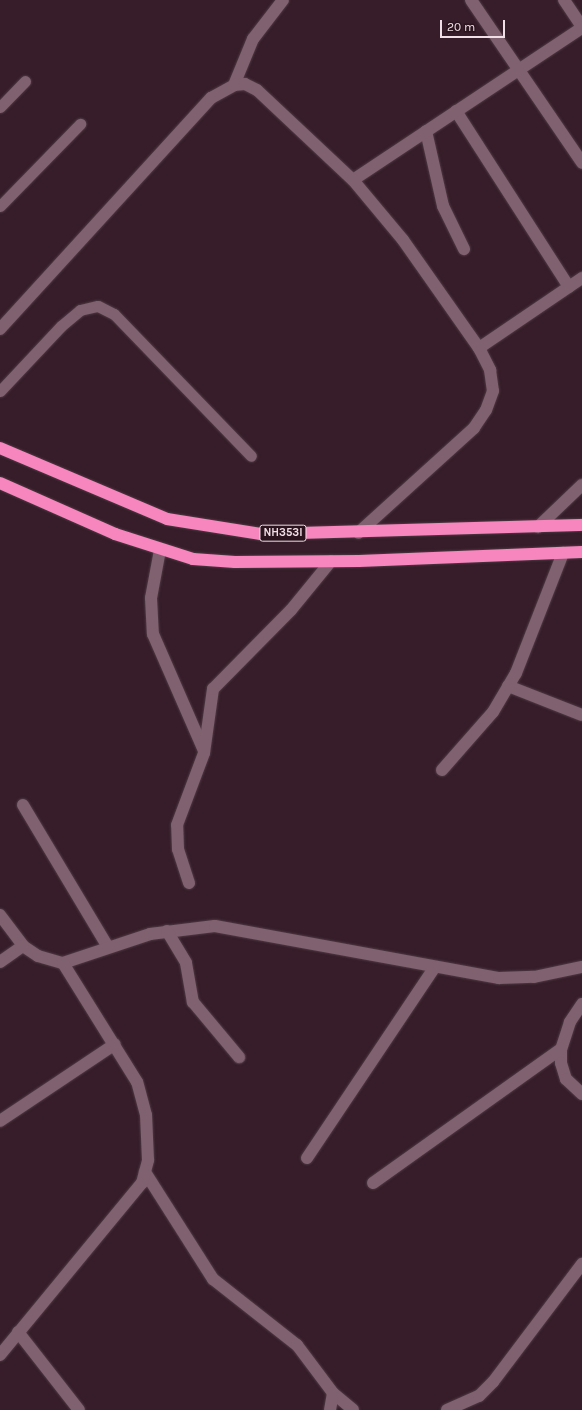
<!DOCTYPE html>
<style>
body{margin:0}
#map{position:relative;width:582px;height:1410px;overflow:hidden;background:#361d29;font-family:Karla,sans-serif}
div>[style]{position:absolute}
.roads{filter:drop-shadow(0 0 1px #4f3a45) drop-shadow(0 0 1px #4f3a45)}
.lane>*{height:11px;margin:-5.5px;padding:0 5.5px;transform-origin:5.5px;border-radius:5.5px;background:#80616f}
.street>*{height:12px;margin:-6px;padding:0 6px;transform-origin:6px;border-radius:6px;background:#80616f}
.highway>*{height:12px;margin:-6px;padding:0 6px;transform-origin:6px;border-radius:6px;background:#f686bd}
span{translate:-50% -50%;white-space:nowrap;text-align:center;line-height:1.15;-webkit-text-stroke:3.5px #2c141f;paint-order:stroke}
.shield-label span{padding:1px 3px;background:#2c141f;border:1px solid;border-radius:3px;-webkit-text-stroke-width:0}
.shield-label{font-size:11px;color:#f0dfe6;font-weight:700}
.scale{position:absolute;left:440px;top:20px;width:65px;height:18px;box-sizing:border-box;border:2px solid #f0dfe6;border-top:0;padding-left:5px;font-size:12px;line-height:14px;white-space:nowrap;color:#f0dfe6;-webkit-text-stroke:3px #2c141f;paint-order:stroke}
</style>
<div id="map">
<div class="roads">
<div class="lane">
<i style="left:0;top:107px;width:36px;rotate:-46deg"></i>
<i style="left:0;top:206px;width:115px;rotate:-45.7deg"></i>
<i style="left:0;top:391px;width:89px;rotate:-46.8deg"></i>
<i style="left:61px;top:326px;width:25px;rotate:-40deg"></i>
<i style="left:80px;top:310px;width:18px;rotate:-13deg"></i>
<i style="left:98px;top:306px;width:18px;rotate:27deg"></i>
<i style="left:114px;top:314px;width:197px;rotate:46deg"></i>
</div>
<div class="street">
<i style="left:471px;top:0;width:197px;rotate:55.7deg"></i>
<i style="left:564px;top:0;width:32px;rotate:56deg"></i>
<i style="left:234px;top:85px;width:50px;rotate:-67.6deg"></i>
<i style="left:253px;top:39px;width:49px;rotate:-52.4deg"></i>
<i style="left:456px;top:111px;width:209px;rotate:57.3deg"></i>
<i style="left:426px;top:131px;width:77px;rotate:77.2deg"></i>
<i style="left:443px;top:206px;width:48px;rotate:64deg"></i>
<i style="left:353px;top:180px;width:275px;rotate:-33.6deg"></i>
<i style="left:0;top:329px;width:313px;rotate:-47.6deg"></i>
<i style="left:211px;top:98px;width:26px;rotate:-29deg"></i>
<i style="left:234px;top:85px;width:11px;rotate:-5deg"></i>
<i style="left:245px;top:84px;width:13px;rotate:27deg"></i>
<i style="left:257px;top:90px;width:132px;rotate:43.2deg"></i>
<i style="left:353px;top:180px;width:78px;rotate:50.2deg"></i>
<i style="left:403px;top:240px;width:132px;rotate:54.9deg"></i>
<i style="left:479px;top:348px;width:25px;rotate:63deg"></i>
<i style="left:490px;top:370px;width:21px;rotate:82deg"></i>
<i style="left:493px;top:391px;width:20px;rotate:110deg"></i>
<i style="left:486px;top:410px;width:22px;rotate:124deg"></i>
<i style="left:474px;top:428px;width:156px;rotate:137.8deg"></i>
<i style="left:479px;top:348px;width:125px;rotate:-34.2deg"></i>
<i style="left:538px;top:527px;width:61px;rotate:-43.7deg"></i>
<i style="left:160px;top:550px;width:49px;rotate:100.6deg"></i>
<i style="left:151px;top:598px;width:36px;rotate:87deg"></i>
<i style="left:153px;top:634px;width:128px;rotate:66.4deg"></i>
<i style="left:508px;top:686px;width:79px;rotate:21.4deg"></i>
<i style="left:442px;top:770px;width:77px;rotate:-48.7deg"></i>
<i style="left:493px;top:712px;width:45px;rotate:-59.5deg"></i>
<i style="left:516px;top:673px;width:129px;rotate:-68.6deg"></i>
<i style="left:23px;top:805px;width:165px;rotate:59.1deg"></i>
<i style="left:189px;top:883px;width:36px;rotate:-108deg"></i>
<i style="left:178px;top:849px;width:24px;rotate:-92deg"></i>
<i style="left:177px;top:825px;width:77px;rotate:-69.4deg"></i>
<i style="left:204px;top:753px;width:65px;rotate:-82deg"></i>
<i style="left:213px;top:689px;width:111px;rotate:-45.4deg"></i>
<i style="left:291px;top:610px;width:63px;rotate:-50.8deg"></i>
<i style="left:0;top:915px;width:39px;rotate:53deg"></i>
<i style="left:23px;top:946px;width:18px;rotate:34deg"></i>
<i style="left:38px;top:956px;width:26px;rotate:16deg"></i>
<i style="left:63px;top:963px;width:92px;rotate:-18.4deg"></i>
<i style="left:150px;top:934px;width:65px;rotate:-7deg"></i>
<i style="left:215px;top:926px;width:289px;rotate:10.4deg"></i>
<i style="left:499px;top:978px;width:35px;rotate:-2deg"></i>
<i style="left:534px;top:977px;width:49px;rotate:-11.8deg"></i>
<i style="left:167px;top:931px;width:37px;rotate:59deg"></i>
<i style="left:186px;top:963px;width:40px;rotate:80deg"></i>
<i style="left:193px;top:1002px;width:72px;rotate:50.1deg"></i>
<i style="left:0;top:962px;width:28px;rotate:-35deg"></i>
<i style="left:582px;top:1004px;width:22px;rotate:124deg"></i>
<i style="left:570px;top:1022px;width:28px;rotate:108deg"></i>
<i style="left:561px;top:1049px;width:14px;rotate:90deg"></i>
<i style="left:561px;top:1063px;width:17px;rotate:73deg"></i>
<i style="left:566px;top:1079px;width:22px;rotate:43deg"></i>
<i style="left:0;top:1121px;width:138px;rotate:-33.8deg"></i>
<i style="left:307px;top:1158px;width:229px;rotate:-56.2deg"></i>
<i style="left:145px;top:1172px;width:127px;rotate:57.6deg"></i>
<i style="left:213px;top:1279px;width:107px;rotate:38.2deg"></i>
<i style="left:297px;top:1345px;width:60px;rotate:53.1deg"></i>
<i style="left:333px;top:1393px;width:26px;rotate:40deg"></i>
<i style="left:373px;top:1183px;width:231px;rotate:-35.5deg"></i>
<i style="left:18px;top:1332px;width:99px;rotate:52deg"></i>
<i style="left:0;top:1355px;width:223px;rotate:-50.5deg"></i>
<i style="left:142px;top:1183px;width:24px;rotate:-75deg"></i>
<i style="left:148px;top:1160px;width:45px;rotate:-92.5deg"></i>
<i style="left:146px;top:1115px;width:34px;rotate:-105deg"></i>
<i style="left:137px;top:1082px;width:140px;rotate:-121.9deg"></i>
<i style="left:330px;top:1410px;width:17px;rotate:-80deg"></i>
<i style="left:447px;top:1410px;width:35px;rotate:-24deg"></i>
<i style="left:479px;top:1396px;width:20px;rotate:-45deg"></i>
<i style="left:493px;top:1382px;width:148px;rotate:-53deg"></i>
</div>
<div class="highway">
<i style="left:0;top:448px;width:181px;rotate:23deg"></i>
<i style="left:167px;top:519px;width:95px;rotate:9.1deg"></i>
<i style="left:261px;top:534px;width:321px;rotate:-1.6deg"></i>
<i style="left:0;top:483px;width:126px;rotate:23.9deg"></i>
<i style="left:115px;top:534px;width:82px;rotate:17.8deg"></i>
<i style="left:193px;top:559px;width:42px;rotate:4.1deg"></i>
<i style="left:235px;top:562px;width:124px;rotate:-0.5deg"></i>
<i style="left:359px;top:561px;width:223px;rotate:-2.3deg"></i>
</div>
</div>
<div class="shield-label">
<span style="left:283px;top:533px">NH353I</span>
</div>
<div class="scale">20 m</div>
</div>
